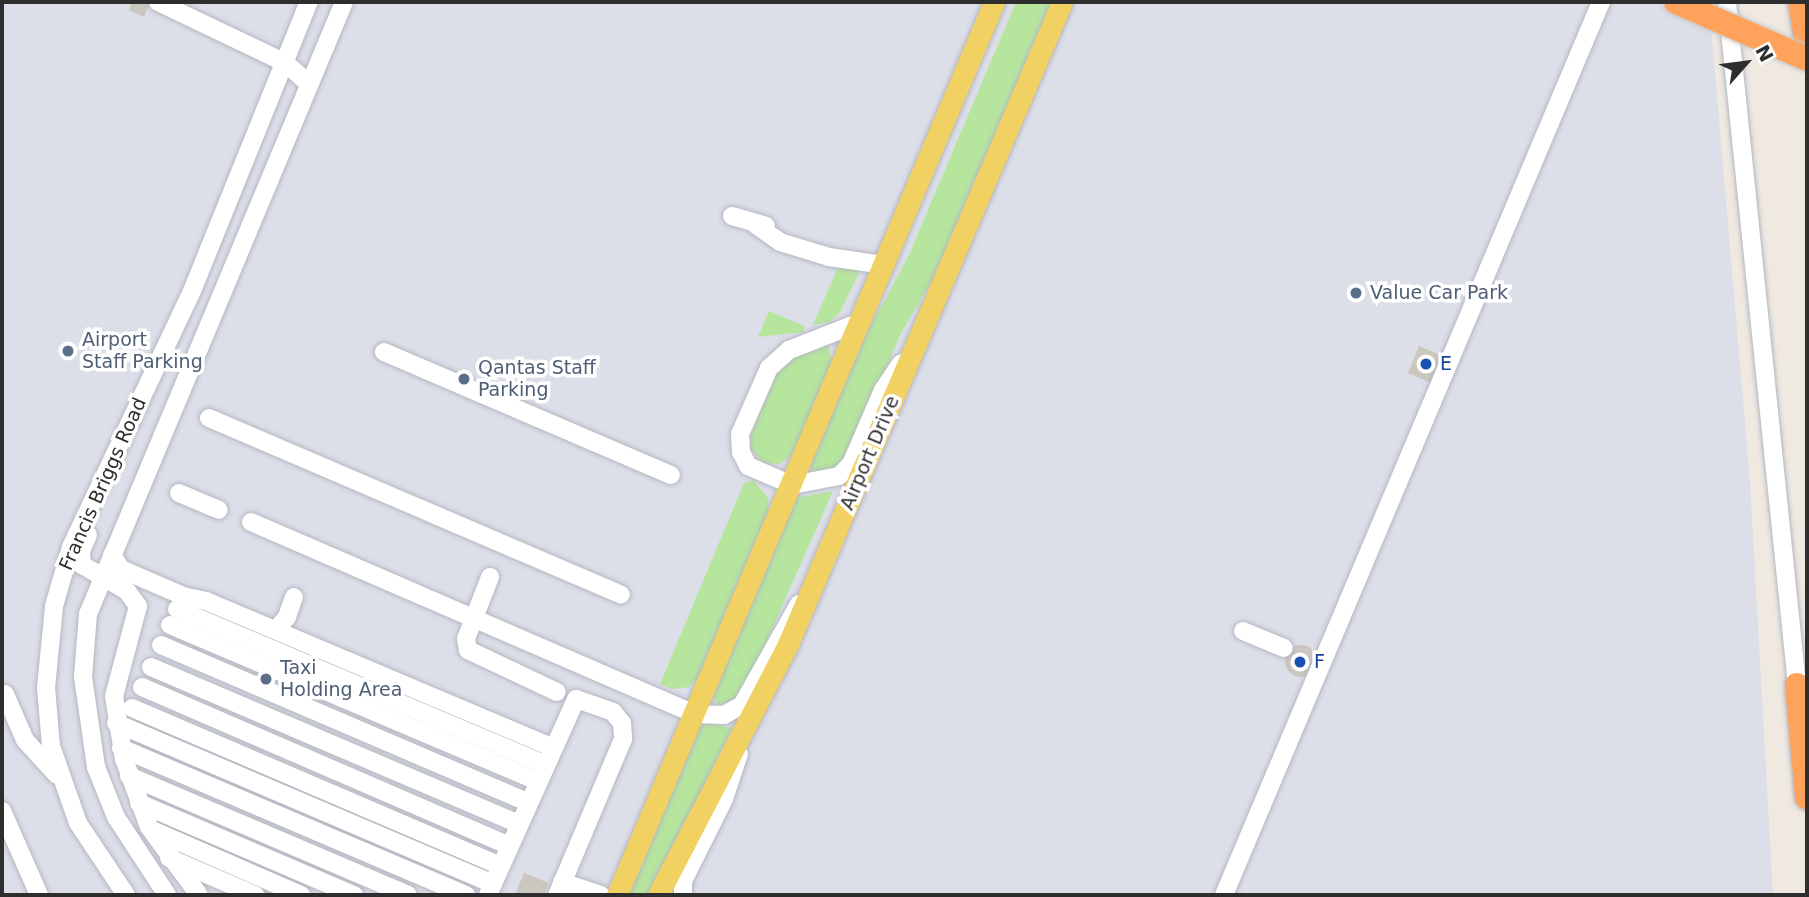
<!DOCTYPE html>
<style>
body{margin:0}
#map{position:relative;width:1809px;height:897px;overflow:hidden;background:#efe9e1;font-family:"DejaVu Sans",sans-serif}
div>[style]{position:absolute}
.airport>*{inset:0;background:#dcdee8}
.green>*{inset:0;background:#b6e59e}
.building>*{inset:0;background:#cbc7bf}
.round{border-radius:50%}
.roads{filter:drop-shadow(0 0 2px #b4b7c1) drop-shadow(0 0 2px #b4b7c1)}
.minor>*{height:18px;margin:-9px;padding:0 9px;transform-origin:9px;border-radius:9px;background:#fff}
.major>*{height:21px;margin:-10.5px;padding:0 10.5px;transform-origin:10.5px;border-radius:10.5px;background:#f2d163}
.highway>*{height:24px;margin:-12px;padding:0 12px;transform-origin:12px;border-radius:12px;background:#ffa35c}
.bridges{filter:drop-shadow(0 0 2px #c9c9c9) drop-shadow(0 0 2px #c9c9c9)}
.highway-bridge>*{height:24px;margin:-12px;padding:0 12px;transform-origin:12px;border-radius:12px;background:#ffa35c}
.dots>*{width:19px;height:19px;translate:-50% -50%;box-sizing:border-box;border:4px solid #fff;border-radius:50%}
span{translate:-50% -50%;white-space:nowrap;text-align:center;line-height:1.15;-webkit-text-stroke:7px #fff;paint-order:stroke}
.service-label{font-size:19px;color:#4e5e75}
.left{translate:0 -50%;text-align:left}
.transit-label{font-size:19px;color:#164399}
.street-label{font-size:19px;color:#2e2e2e}
.frame{position:absolute;inset:0;border:4px solid #2e2e2e;pointer-events:none}
.north{position:absolute;left:1711px;top:28px;width:70px;height:70px;-webkit-text-stroke:5px #fff;paint-order:stroke;rotate:62deg;font-size:19px;font-weight:700;line-height:28px;text-align:center;color:#2e2e2e}
.north::after{content:'';display:block;margin:auto;width:24px;height:32px;background:#2e2e2e;clip-path:polygon(50% 0,100% 100%,50% 72%,0 100%)}
</style>
<div id="map">
<div class="airport">
<i style="clip-path:polygon(2px 2px,1709px 2px,1750px 482px,1773px 895px,2px 895px)"></i>
</div>
<div class="green">
<i style="clip-path:polygon(1016px 2px,1051px 2px,935px 275px,901px 333px,849px 455px,838px 467px,816px 475px,810px 465px,863px 340px,908px 257px)"></i>
<i style="clip-path:polygon(838px 267px,860px 271px,840px 312px,830px 322px,813px 325px)"></i>
<i style="clip-path:polygon(769px 311px,804px 326px,804px 332px,758px 337px)"></i>
<i style="clip-path:polygon(828px 344px,832px 363px,794px 453px,780px 464px,763px 463px,750px 447px,751px 434px,777px 373px,787px 359px)"></i>
<i style="clip-path:polygon(753px 480px,769px 499px,767px 514px,698px 678px,689px 687px,672px 689px,660px 684px,744px 483px)"></i>
<i style="clip-path:polygon(833px 491px,746px 688px,739px 699px,718px 705px,712px 696px,796px 498px)"></i>
<i style="clip-path:polygon(705px 723px,733px 728px,647px 895px,628px 895px,699px 728px)"></i>
</div>
<div class="building">
<i style="clip-path:polygon(132px 2px,150px 2px,144px 17px,129px 10px)"></i>
<i style="clip-path:polygon(1419px 346px,1445px 357px,1434px 384px,1408px 373px)"></i>
<i class="round" style="left:1285px;top:645px;width:32px;height:32px"></i>
<i style="clip-path:polygon(524px 873px,549px 883px,544px 895px,515px 895px)"></i>
</div>
<div class="roads">
<div class="minor">
<i style="left:158px;top:2px;width:140px;rotate:25.5deg"></i>
<i style="left:284px;top:62px;width:33px;rotate:41deg"></i>
<i style="left:1727px;top:2px;width:687px;rotate:84.15deg"></i>
<i style="left:732px;top:216px;width:35px;rotate:16deg"></i>
<i style="left:756px;top:225px;width:29px;rotate:35deg"></i>
<i style="left:780px;top:242px;width:51px;rotate:17deg"></i>
<i style="left:829px;top:257px;width:56px;rotate:8.3deg"></i>
<i style="left:858px;top:323px;width:74px;rotate:158.6deg"></i>
<i style="left:789px;top:350px;width:27px;rotate:138deg"></i>
<i style="left:769px;top:368px;width:72px;rotate:113.7deg"></i>
<i style="left:740px;top:434px;width:18px;rotate:87deg"></i>
<i style="left:741px;top:452px;width:16px;rotate:63deg"></i>
<i style="left:748px;top:466px;width:48px;rotate:23.4deg"></i>
<i style="left:792px;top:485px;width:48px;rotate:-10.8deg"></i>
<i style="left:839px;top:476px;width:17px;rotate:-45deg"></i>
<i style="left:851px;top:464px;width:81px;rotate:-66.6deg"></i>
<i style="left:883px;top:390px;width:32px;rotate:-56deg"></i>
<i style="left:384px;top:352px;width:312px;rotate:23.2deg"></i>
<i style="left:209px;top:418px;width:448px;rotate:23.2deg"></i>
<i style="left:179px;top:493px;width:43px;rotate:23deg"></i>
<i style="left:251px;top:522px;width:483px;rotate:23.4deg"></i>
<i style="left:694px;top:714px;width:30px;rotate:2deg"></i>
<i style="left:724px;top:715px;width:21px;rotate:-29deg"></i>
<i style="left:742px;top:705px;width:116px;rotate:-60.6deg"></i>
<i style="left:88px;top:535px;width:17px;rotate:114deg"></i>
<i style="left:81px;top:551px;width:14px;rotate:86deg"></i>
<i style="left:82px;top:565px;width:52px;rotate:30deg"></i>
<i style="left:127px;top:591px;width:19px;rotate:54deg"></i>
<i style="left:138px;top:606px;width:93px;rotate:104.9deg"></i>
<i style="left:114px;top:696px;width:64px;rotate:81deg"></i>
<i style="left:124px;top:759px;width:72px;rotate:69.8deg"></i>
<i style="left:149px;top:827px;width:84px;rotate:53.7deg"></i>
<i style="left:112px;top:555px;width:17px;rotate:57deg"></i>
<i style="left:121px;top:569px;width:68px;rotate:23.5deg"></i>
<i style="left:183px;top:596px;width:24px;rotate:12deg"></i>
<i style="left:206px;top:601px;width:375px;rotate:22.9deg"></i>
<i style="left:490px;top:577px;width:66px;rotate:111.2deg"></i>
<i style="left:466px;top:639px;width:11px;rotate:80deg"></i>
<i style="left:468px;top:650px;width:98px;rotate:25.3deg"></i>
<i style="left:177px;top:609px;width:398px;rotate:22.9deg"></i>
<i style="left:170px;top:625px;width:399px;rotate:23deg"></i>
<i style="left:276px;top:630px;width:17px;rotate:-50deg"></i>
<i style="left:287px;top:617px;width:21px;rotate:-71deg"></i>
<i style="left:1243px;top:631px;width:44px;rotate:22.5deg"></i>
<i style="left:161px;top:645px;width:399px;rotate:23.2deg"></i>
<i style="left:151px;top:667px;width:400px;rotate:23.1deg"></i>
<i style="left:142px;top:687px;width:400px;rotate:23.4deg"></i>
<i style="left:5px;top:694px;width:50px;rotate:66.5deg"></i>
<i style="left:25px;top:740px;width:47px;rotate:47.6deg"></i>
<i style="left:132px;top:708px;width:401px;rotate:23.2deg"></i>
<i style="left:116px;top:723px;width:410px;rotate:23.1deg"></i>
<i style="left:121px;top:748px;width:375px;rotate:23.1deg"></i>
<i style="left:129px;top:776px;width:303px;rotate:23.1deg"></i>
<i style="left:139px;top:803px;width:234px;rotate:23.2deg"></i>
<i style="left:2px;top:811px;width:92px;rotate:66.2deg"></i>
<i style="left:152px;top:830px;width:163px;rotate:23.6deg"></i>
<i style="left:169px;top:858px;width:94px;rotate:23.3deg"></i>
<i style="left:562px;top:882px;width:41px;rotate:18.4deg"></i>
<i style="left:126px;top:895px;width:87px;rotate:-123.7deg"></i>
<i style="left:78px;top:823px;width:82px;rotate:-109.3deg"></i>
<i style="left:51px;top:746px;width:58px;rotate:-94.9deg"></i>
<i style="left:46px;top:688px;width:82px;rotate:-84.4deg"></i>
<i style="left:54px;top:606px;width:61px;rotate:-73.9deg"></i>
<i style="left:71px;top:547px;width:283px;rotate:-64.7deg"></i>
<i style="left:192px;top:291px;width:312px;rotate:-68deg"></i>
<i style="left:167px;top:895px;width:93px;rotate:-123.2deg"></i>
<i style="left:116px;top:817px;width:54px;rotate:-111.8deg"></i>
<i style="left:96px;top:767px;width:91px;rotate:-98.2deg"></i>
<i style="left:83px;top:677px;width:63px;rotate:-85.5deg"></i>
<i style="left:88px;top:614px;width:663px;rotate:-67.3deg"></i>
<i style="left:488px;top:895px;width:215px;rotate:-65.8deg"></i>
<i style="left:576px;top:699px;width:39px;rotate:19deg"></i>
<i style="left:613px;top:712px;width:14px;rotate:51deg"></i>
<i style="left:622px;top:723px;width:16px;rotate:86deg"></i>
<i style="left:623px;top:739px;width:169px;rotate:112.9deg"></i>
<i style="left:683px;top:895px;width:14px;rotate:-90deg"></i>
<i style="left:683px;top:881px;width:92px;rotate:-63.4deg"></i>
<i style="left:724px;top:799px;width:47px;rotate:-71.6deg"></i>
<i style="left:1224px;top:895px;width:969px;rotate:-67.11deg"></i>
</div>
<div class="major">
<i style="left:617px;top:895px;width:969px;rotate:-67.11deg"></i>
<i style="left:658px;top:895px;width:283px;rotate:-62.6deg"></i>
<i style="left:788px;top:644px;width:698px;rotate:-66.89deg"></i>
</div>
<div class="highway">
<i style="left:1800px;top:2px;width:43px;rotate:80.5deg"></i>
<i style="left:1797px;top:685px;width:113px;rotate:84.9deg"></i>
</div>
</div>
<div class="bridges">
<div class="highway-bridge">
<i style="left:1676px;top:2px;width:143px;rotate:23.5deg"></i>
</div>
</div>
<div class="dots">
<i style="left:1356px;top:293px;background:#5c6f8a"></i>
<i style="left:68px;top:351px;background:#5c6f8a"></i>
<i style="left:1426px;top:364px;background:#1a4fb4"></i>
<i style="left:464px;top:379px;background:#5c6f8a"></i>
<i style="left:1300px;top:662px;background:#1a4fb4"></i>
<i style="left:266px;top:679px;background:#5c6f8a"></i>
</div>
<div class="service-label">
<span class="left" style="left:1370px;top:293px">Value Car Park</span>
<span class="left" style="left:82px;top:351px">Airport<br>Staff Parking</span>
<span class="left" style="left:478px;top:379px">Qantas Staff<br>Parking</span>
<span class="left" style="left:280px;top:679px">Taxi<br>Holding Area</span>
</div>
<div class="transit-label">
<span class="left" style="left:1440px;top:364px">E</span>
<span class="left" style="left:1314px;top:662px">F</span>
</div>
<div class="street-label">
<span style="left:870px;top:453px;rotate:-67deg">Airport Drive</span>
<span style="left:103px;top:484px;rotate:-66deg">Francis Briggs Road</span>
</div>
<div class="frame"></div>
<div class="north">N</div>
</div>
